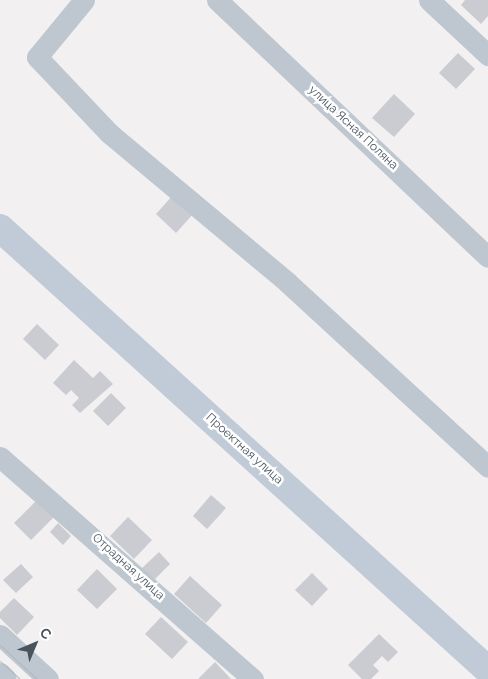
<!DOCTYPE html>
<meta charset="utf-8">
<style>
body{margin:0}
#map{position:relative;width:488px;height:679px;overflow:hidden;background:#f2f0f0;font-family:Raleway,sans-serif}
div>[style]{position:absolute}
.building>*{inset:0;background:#caccd2}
.minor>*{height:21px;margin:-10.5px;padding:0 10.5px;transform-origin:10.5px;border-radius:10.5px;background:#bec7cf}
.secondary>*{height:28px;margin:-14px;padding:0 14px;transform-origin:14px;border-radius:14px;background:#c0cbd7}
.tram>*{height:1px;margin:-0.5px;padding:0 0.5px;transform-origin:0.5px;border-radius:0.5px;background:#b2b5ba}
span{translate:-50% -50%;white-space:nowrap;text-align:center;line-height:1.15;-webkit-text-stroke:5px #fff;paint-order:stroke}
.street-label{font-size:12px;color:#48535e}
.north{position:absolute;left:10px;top:619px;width:50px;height:50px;-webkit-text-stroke:4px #fff;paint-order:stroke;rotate:45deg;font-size:14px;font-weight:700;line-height:20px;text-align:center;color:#48535e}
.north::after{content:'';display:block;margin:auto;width:18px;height:22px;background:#48535e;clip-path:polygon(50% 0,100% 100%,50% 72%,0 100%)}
</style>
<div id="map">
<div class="building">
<i style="clip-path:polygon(465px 0,488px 0,488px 16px,481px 24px,461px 5px)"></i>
<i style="clip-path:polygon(458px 53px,475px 69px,456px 89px,439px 73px)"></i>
<i style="clip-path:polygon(394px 94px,415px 114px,394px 137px,372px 118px)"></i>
<i style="clip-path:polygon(173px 195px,194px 213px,176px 233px,156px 214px)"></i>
<i style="clip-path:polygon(37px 324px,59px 345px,45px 360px,23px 339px)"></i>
<i style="clip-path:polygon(74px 360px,93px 378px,100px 371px,113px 384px,80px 413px,72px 405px,79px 398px,71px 390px,66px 395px,53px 383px)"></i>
<i style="clip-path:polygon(111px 393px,126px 408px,108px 426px,93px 411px)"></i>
<i style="clip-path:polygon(211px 495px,226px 508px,207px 529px,193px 516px)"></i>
<i style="clip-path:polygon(37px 500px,54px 517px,31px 540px,14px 523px)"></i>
<i style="clip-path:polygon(128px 517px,152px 540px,134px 559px,110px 536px)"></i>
<i style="clip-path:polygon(58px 523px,71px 536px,63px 545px,50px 532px)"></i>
<i style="clip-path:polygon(159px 552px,170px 564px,152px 582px,140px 570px)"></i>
<i style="clip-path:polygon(21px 564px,33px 577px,16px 593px,3px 580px)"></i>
<i style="clip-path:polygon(97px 569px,117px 589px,97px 609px,77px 590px)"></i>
<i style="clip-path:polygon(312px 573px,328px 589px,312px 606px,295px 590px)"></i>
<i style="clip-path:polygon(190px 576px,222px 605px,206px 623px,174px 594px)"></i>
<i style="clip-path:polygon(14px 598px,34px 617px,17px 635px,0 618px,0 612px)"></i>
<i style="clip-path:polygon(161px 617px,188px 642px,172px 659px,145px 634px)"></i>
<i style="clip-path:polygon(379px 634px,398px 652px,388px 662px,382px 656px,373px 665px,379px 671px,371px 679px,362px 679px,348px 665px)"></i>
<i style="clip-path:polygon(215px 662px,231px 679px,198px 679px)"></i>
</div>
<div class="minor">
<i style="left:84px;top:0;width:74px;rotate:129.5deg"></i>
<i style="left:37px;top:57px;width:105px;rotate:46.5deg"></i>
<i style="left:109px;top:133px;width:232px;rotate:39.9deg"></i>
<i style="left:287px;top:282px;width:273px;rotate:42.6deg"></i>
<i style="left:217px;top:0;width:373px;rotate:43.5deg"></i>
<i style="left:429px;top:0;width:81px;rotate:43deg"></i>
<i style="left:0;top:457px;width:337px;rotate:41.3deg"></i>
<i style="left:0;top:635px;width:65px;rotate:42.5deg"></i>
<i style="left:0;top:673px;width:8px;rotate:45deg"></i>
</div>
<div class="secondary">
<i style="left:0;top:228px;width:658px;rotate:42.17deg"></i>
</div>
<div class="tram">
<i style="left:0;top:645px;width:50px;rotate:42.6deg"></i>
<i style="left:0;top:661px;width:27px;rotate:42deg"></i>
</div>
<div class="street-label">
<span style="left:353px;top:128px;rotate:43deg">улица Ясная Поляна</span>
<span style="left:244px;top:449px;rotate:42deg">Проектная улица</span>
<span style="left:128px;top:567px;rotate:42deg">Отрадная улица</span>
</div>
<div class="north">С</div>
</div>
